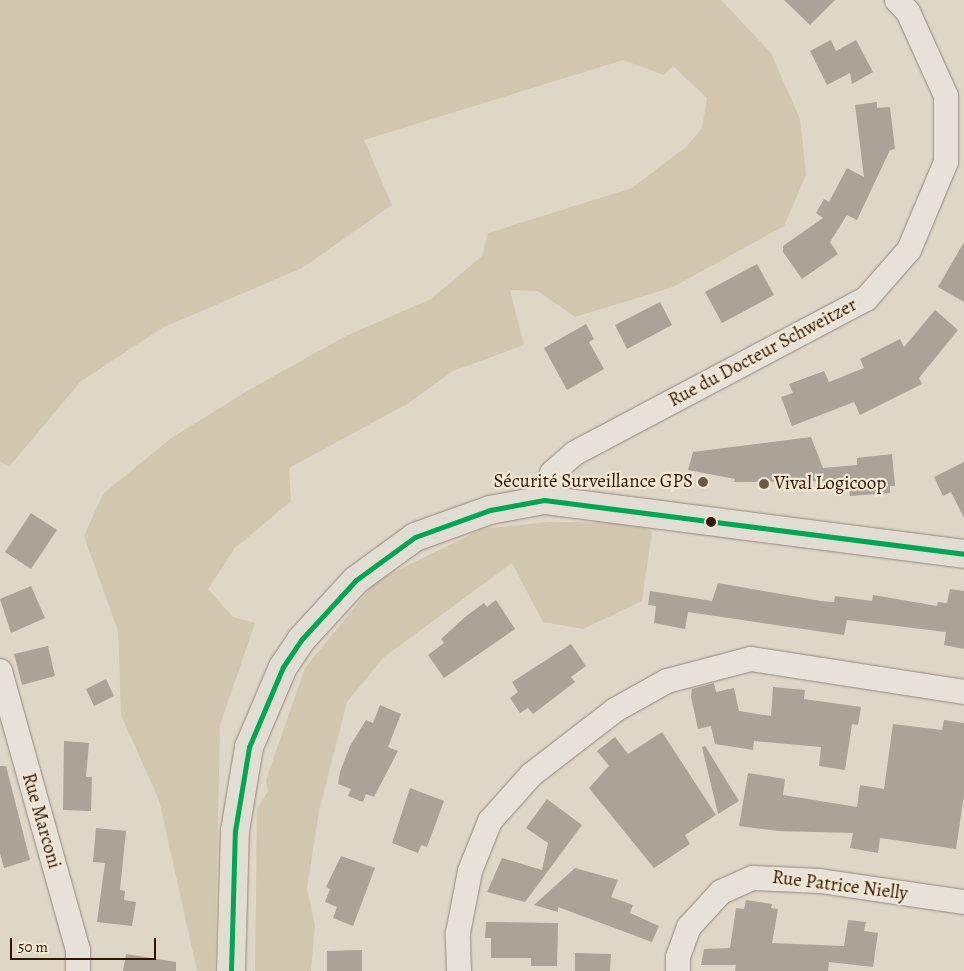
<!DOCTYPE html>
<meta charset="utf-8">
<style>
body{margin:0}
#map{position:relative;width:964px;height:971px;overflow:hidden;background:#ded6c6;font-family:Alegreya,serif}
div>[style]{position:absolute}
.green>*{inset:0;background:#d3c6ae}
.building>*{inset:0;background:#aba397}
.roads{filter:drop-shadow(0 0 1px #90877c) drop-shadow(0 0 1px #90877c)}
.minor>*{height:24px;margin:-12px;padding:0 12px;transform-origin:12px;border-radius:12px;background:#e6e2da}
.major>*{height:28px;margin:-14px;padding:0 14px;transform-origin:14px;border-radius:14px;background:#e1ddd3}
.bus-1>*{height:5px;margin:-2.5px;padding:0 2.5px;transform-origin:2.5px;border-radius:2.5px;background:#00a651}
.dots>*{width:14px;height:14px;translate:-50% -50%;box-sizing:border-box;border:2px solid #f1e7d3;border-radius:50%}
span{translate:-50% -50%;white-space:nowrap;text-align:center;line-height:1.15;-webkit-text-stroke:4.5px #f1e7d3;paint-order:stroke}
.street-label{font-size:19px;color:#331500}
.poi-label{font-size:19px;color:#331500}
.right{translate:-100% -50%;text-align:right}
.left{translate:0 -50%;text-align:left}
.scale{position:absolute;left:10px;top:938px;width:146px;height:22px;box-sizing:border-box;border:2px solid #331500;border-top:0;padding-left:6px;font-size:15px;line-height:18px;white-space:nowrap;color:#331500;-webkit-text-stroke:4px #f1e7d3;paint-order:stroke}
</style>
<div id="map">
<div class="green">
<i style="clip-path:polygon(0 0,721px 0,771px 53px,800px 119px,806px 175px,784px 226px,673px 287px,575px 317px,538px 291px,510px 290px,524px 345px,453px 371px,407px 404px,289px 468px,291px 501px,235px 548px,208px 589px,233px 617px,255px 623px,220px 725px,215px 971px,197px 971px,159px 800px,121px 715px,118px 631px,84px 536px,103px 494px,170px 439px,247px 391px,346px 336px,431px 299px,482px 256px,488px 233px,632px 188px,687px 146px,702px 128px,707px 98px,673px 66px,664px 75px,623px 60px,364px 140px,392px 205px,302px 268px,162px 328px,80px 382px,9px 467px,0 461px)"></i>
<i style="clip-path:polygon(549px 522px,634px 523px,652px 532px,642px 601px,583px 629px,543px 622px,512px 563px,384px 657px,347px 702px,319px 811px,307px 889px,315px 925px,311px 971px,255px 971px,257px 809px,268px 791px,266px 780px,305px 668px,376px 581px,482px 529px)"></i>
</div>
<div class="building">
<i style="clip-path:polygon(784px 0,835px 0,810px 25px)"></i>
<i style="clip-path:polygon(831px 40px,836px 51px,856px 40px,873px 72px,852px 84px,850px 73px,827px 85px,810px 51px)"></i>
<i style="clip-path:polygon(877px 102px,877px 108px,890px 107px,895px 149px,890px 150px,857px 220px,847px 215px,830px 242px,838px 254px,802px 279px,783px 252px,783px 246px,823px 218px,816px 213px,824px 199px,829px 202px,847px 168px,864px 177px,855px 105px)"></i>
<i style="clip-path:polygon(964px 242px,964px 302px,938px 287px)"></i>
<i style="clip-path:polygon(757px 264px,774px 295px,722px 323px,705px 292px)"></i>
<i style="clip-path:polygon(660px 302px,672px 325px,627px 349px,615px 325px)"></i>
<i style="clip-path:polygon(935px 310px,958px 330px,919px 378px,922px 384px,860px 415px,854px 402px,792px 426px,781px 397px,793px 393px,789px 384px,824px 371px,829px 382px,864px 368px,860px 359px,900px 339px,904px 347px)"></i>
<i style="clip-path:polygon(586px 324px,594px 339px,589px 342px,604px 369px,567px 390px,544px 348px)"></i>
<i style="clip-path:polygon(811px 437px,823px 468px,857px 465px,857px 458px,892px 454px,895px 486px,890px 486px,890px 493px,850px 496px,848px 481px,734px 482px,735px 479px,688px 470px,693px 452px)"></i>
<i style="clip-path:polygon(964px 462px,964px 518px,951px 492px,943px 496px,934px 477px)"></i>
<i style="clip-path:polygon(31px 513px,57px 530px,31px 569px,5px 552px)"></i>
<i style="clip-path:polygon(718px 583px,821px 601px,834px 602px,835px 596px,872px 601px,873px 595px,937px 606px,938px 602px,947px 603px,950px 589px,964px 591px,964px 649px,944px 645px,946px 632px,847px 620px,844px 635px,688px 612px,685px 629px,654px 623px,656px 606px,648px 605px,650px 591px,712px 601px)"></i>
<i style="clip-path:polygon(31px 586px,45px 618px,11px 633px,0 599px)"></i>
<i style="clip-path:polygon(496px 600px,515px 629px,444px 678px,428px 655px,444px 643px,441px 639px,465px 617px,484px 603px,487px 607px)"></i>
<i style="clip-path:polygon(571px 644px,586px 666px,571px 677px,575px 682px,533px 714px,528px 708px,520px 713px,510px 698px,518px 692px,512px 682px)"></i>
<i style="clip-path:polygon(48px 646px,55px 676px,22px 685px,14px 654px)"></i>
<i style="clip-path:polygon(106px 679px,114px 696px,94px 706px,86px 689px)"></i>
<i style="clip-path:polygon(714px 683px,716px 692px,734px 688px,739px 711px,771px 716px,773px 687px,805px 690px,804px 699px,861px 707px,858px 725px,852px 724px,845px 770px,819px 766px,821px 747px,754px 741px,753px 750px,715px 744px,711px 726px,698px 729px,691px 697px,692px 689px)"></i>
<i style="clip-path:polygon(380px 705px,401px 714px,388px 747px,398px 751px,374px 797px,366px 794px,363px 802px,348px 796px,351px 789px,338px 784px,340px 772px,350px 746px,366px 720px,373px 723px)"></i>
<i style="clip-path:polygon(944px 720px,964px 723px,964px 795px,956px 849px,880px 838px,878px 853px,850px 848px,853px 833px,777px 831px,739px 826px,748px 773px,785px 779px,783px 795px,857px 807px,860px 785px,884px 789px,893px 724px,942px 730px)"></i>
<i style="clip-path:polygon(662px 732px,716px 815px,685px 835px,690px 844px,654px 868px,589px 788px,609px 766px,597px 751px,615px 737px,628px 754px)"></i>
<i style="clip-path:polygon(64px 741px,89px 743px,86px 777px,92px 777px,91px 811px,63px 810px)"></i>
<i style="clip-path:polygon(705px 746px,739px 801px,718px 814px,702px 747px)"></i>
<i style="clip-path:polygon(0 766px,6px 766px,30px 860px,4px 868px,0 853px)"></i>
<i style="clip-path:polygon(410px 788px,444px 801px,427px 847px,421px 845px,418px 853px,392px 843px)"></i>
<i style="clip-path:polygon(547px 799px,582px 825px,525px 902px,487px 892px,502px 858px,542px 870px,548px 843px,526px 828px)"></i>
<i style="clip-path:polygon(96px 828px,126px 831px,120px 890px,125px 891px,124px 900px,136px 902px,132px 926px,97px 922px,105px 863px,93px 862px)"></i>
<i style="clip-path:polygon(341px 856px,375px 868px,353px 926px,333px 918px,337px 907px,325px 902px,330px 889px,326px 887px)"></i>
<i style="clip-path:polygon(575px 868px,618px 880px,611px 897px,633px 905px,630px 913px,659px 926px,652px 942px,558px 907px,558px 912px,534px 905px)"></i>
<i style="clip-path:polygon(746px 900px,772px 904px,771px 908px,778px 909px,772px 943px,844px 946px,848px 920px,866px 922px,864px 931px,878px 933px,873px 967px,829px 962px,828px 971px,735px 971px,736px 965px,701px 965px,704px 949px,730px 948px,736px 908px,744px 909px)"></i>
<i style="clip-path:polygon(486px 922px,558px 923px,557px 966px,531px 966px,531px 958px,491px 958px,491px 938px,485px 938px)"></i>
<i style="clip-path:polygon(362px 950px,362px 971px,327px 971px,327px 951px)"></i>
<i style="clip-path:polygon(575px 953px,611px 954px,610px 971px,575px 971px)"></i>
<i style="clip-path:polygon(126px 954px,176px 962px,176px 971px,123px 971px)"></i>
</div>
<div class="roads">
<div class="minor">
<i style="left:544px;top:500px;width:28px;rotate:-73deg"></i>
<i style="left:552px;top:473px;width:30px;rotate:-41deg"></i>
<i style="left:575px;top:453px;width:329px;rotate:-27.9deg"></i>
<i style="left:866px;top:299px;width:65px;rotate:-48.7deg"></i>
<i style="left:909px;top:250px;width:95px;rotate:-67.2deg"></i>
<i style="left:946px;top:162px;width:66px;rotate:-90deg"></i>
<i style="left:946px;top:96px;width:92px;rotate:-114.3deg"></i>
<i style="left:908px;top:12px;width:16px;rotate:-133deg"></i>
<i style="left:0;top:671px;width:290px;rotate:74.4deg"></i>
<i style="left:78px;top:950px;width:21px;rotate:90deg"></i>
<i style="left:459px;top:971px;width:38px;rotate:-92deg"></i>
<i style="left:458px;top:933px;width:63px;rotate:-79deg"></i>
<i style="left:470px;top:871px;width:54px;rotate:-68.2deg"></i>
<i style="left:490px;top:821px;width:62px;rotate:-48.3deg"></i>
<i style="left:531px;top:775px;width:106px;rotate:-37.7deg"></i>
<i style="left:615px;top:710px;width:60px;rotate:-29.1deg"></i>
<i style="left:667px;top:681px;width:87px;rotate:-14.7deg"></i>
<i style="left:751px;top:659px;width:216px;rotate:8.8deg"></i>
<i style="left:678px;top:971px;width:14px;rotate:-90deg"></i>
<i style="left:678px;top:957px;width:32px;rotate:-70deg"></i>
<i style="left:689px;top:927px;width:47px;rotate:-47.6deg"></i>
<i style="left:721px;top:892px;width:35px;rotate:-24deg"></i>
<i style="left:753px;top:878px;width:67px;rotate:2.6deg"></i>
<i style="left:820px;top:881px;width:146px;rotate:8.3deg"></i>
</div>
<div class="major">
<i style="left:231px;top:971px;width:140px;rotate:-88.4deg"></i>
<i style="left:235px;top:831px;width:85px;rotate:-80.5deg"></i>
<i style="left:249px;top:747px;width:87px;rotate:-67deg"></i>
<i style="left:283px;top:667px;width:32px;rotate:-56deg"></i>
<i style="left:301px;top:640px;width:81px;rotate:-47.5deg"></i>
<i style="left:356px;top:580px;width:73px;rotate:-36.1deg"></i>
<i style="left:415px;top:537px;width:80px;rotate:-19.8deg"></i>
<i style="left:490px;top:510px;width:55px;rotate:-10.5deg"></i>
<i style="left:544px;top:500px;width:423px;rotate:7.3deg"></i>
</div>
</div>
<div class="bus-1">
<i style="left:231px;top:971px;width:140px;rotate:-88.4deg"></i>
<i style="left:235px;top:831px;width:85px;rotate:-80.5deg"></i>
<i style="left:249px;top:747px;width:87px;rotate:-67deg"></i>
<i style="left:283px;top:667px;width:32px;rotate:-56deg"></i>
<i style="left:301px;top:640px;width:81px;rotate:-47.5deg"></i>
<i style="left:356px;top:580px;width:73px;rotate:-36.1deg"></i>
<i style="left:415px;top:537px;width:80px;rotate:-19.8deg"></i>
<i style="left:490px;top:510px;width:55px;rotate:-10.5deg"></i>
<i style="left:544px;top:500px;width:423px;rotate:7.3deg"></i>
</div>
<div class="dots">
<i style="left:703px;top:482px;background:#6f5945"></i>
<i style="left:764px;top:484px;background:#6f5945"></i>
<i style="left:711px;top:522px;background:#331500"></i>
</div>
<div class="street-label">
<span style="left:763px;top:353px;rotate:-28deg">Rue du Docteur Schweitzer</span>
<span style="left:41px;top:821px;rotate:74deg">Rue Marconi</span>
<span style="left:840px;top:886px;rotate:7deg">Rue Patrice Nielly</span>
</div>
<div class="poi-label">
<span class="right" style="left:693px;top:482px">Sécurité Surveillance GPS</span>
<span class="left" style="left:774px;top:484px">Vival Logicoop</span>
</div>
<div class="scale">50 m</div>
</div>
